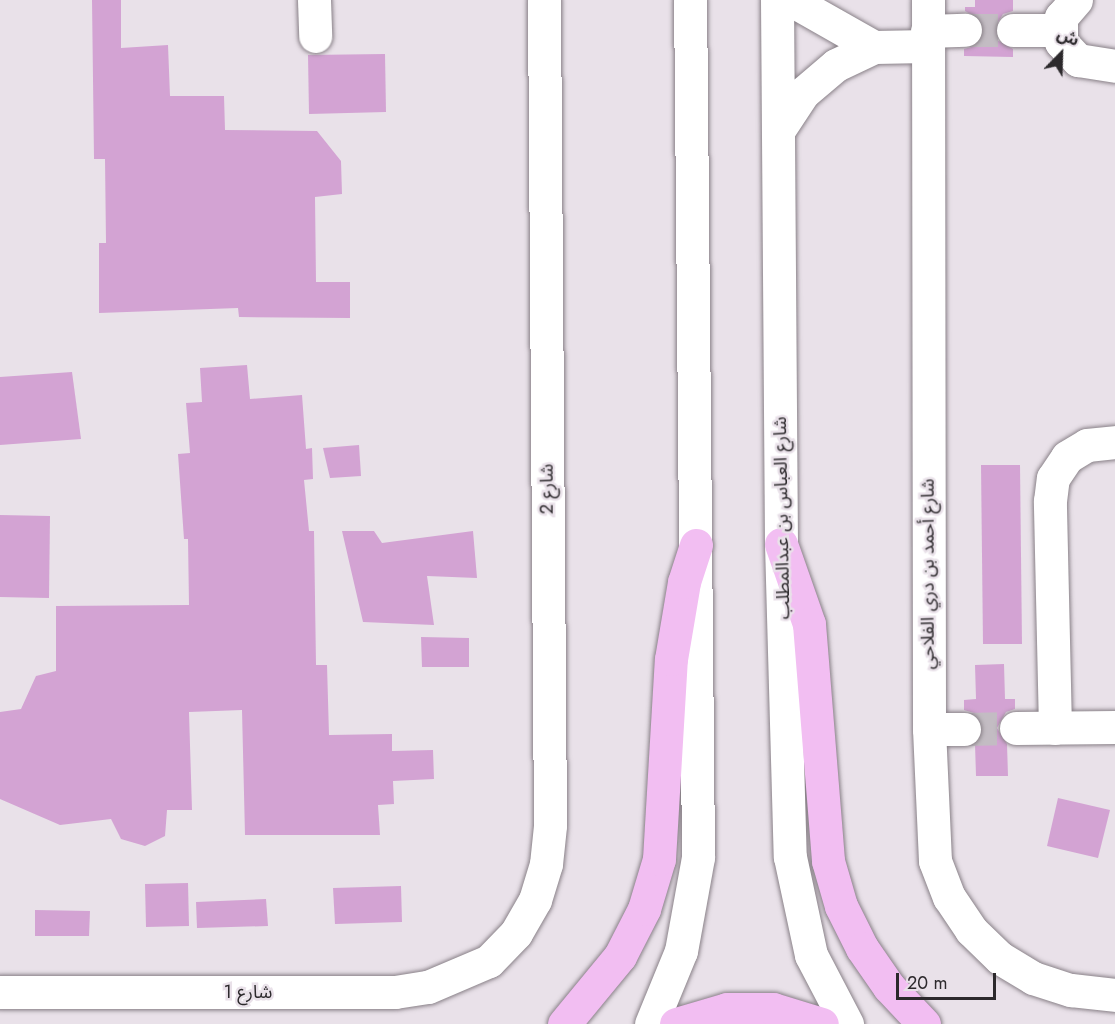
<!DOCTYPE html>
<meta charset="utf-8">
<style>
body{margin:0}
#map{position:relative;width:1115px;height:1024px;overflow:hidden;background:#e9e1e9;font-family:Jost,"Noto Sans Arabic",sans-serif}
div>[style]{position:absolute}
.building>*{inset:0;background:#d3a3d3}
.minor-tunnel>*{height:33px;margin-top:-16.5px;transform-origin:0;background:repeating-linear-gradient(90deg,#c3bcc3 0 33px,transparent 0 49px)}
.roads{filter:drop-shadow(0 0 2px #898188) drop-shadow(0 0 2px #898188)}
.minor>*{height:33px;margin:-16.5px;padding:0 16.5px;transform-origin:16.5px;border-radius:16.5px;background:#fff}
.major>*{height:33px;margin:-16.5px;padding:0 16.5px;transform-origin:16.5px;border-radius:16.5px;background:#f2bef2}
span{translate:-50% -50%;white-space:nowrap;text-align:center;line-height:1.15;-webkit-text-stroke:5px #e9e1e9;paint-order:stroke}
.street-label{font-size:18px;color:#2c292c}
.north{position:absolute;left:1031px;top:24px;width:60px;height:60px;-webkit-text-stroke:4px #e9e1e9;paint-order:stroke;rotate:23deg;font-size:16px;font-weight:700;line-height:24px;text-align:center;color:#2c292c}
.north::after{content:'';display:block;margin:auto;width:21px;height:27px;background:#2c292c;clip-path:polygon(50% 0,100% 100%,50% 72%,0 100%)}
.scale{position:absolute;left:896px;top:973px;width:100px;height:27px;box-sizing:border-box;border:3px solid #2c292c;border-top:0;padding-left:8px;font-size:18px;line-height:21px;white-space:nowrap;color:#2c292c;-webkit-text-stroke:4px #e9e1e9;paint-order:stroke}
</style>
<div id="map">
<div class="building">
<i style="clip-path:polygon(92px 0,121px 0,121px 48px,168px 45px,170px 96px,224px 96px,225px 130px,317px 131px,341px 161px,342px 194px,315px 197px,316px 282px,350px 282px,350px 318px,239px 317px,238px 308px,99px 313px,99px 243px,106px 243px,105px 159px,94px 159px)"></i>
<i style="clip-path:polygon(975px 0,1013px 0,1013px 11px,1003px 14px,994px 29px,997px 40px,1013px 49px,1013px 57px,964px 56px,964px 49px,975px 46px,984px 30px,981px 20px,965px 11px,965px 7px,975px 7px)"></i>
<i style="clip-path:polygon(385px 54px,386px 112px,309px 114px,308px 55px)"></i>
<i style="clip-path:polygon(247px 365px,250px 399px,302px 395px,306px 449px,312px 448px,313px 479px,304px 480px,309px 531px,314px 531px,316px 665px,327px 665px,329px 735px,392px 734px,392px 751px,433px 750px,434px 779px,393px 781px,394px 804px,378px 805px,380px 835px,245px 835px,242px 710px,189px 712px,192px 810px,167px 810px,165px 836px,145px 846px,121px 839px,111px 819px,60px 825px,0 799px,0 712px,21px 709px,36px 676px,56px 671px,56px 606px,189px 605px,188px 539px,184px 539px,178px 454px,190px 453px,186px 403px,202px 402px,200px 368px)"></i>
<i style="clip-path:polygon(72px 372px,81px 439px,0 445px,0 377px)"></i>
<i style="clip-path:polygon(359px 445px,361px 476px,330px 478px,323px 448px)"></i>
<i style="clip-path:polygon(981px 465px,1020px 465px,1022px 644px,983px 644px)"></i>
<i style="clip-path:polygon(0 515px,50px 516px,49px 598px,0 597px)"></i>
<i style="clip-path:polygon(342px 531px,374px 531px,382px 543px,473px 531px,477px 578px,427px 576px,434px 625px,363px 622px)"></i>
<i style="clip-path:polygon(421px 637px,469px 638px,469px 667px,422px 667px)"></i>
<i style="clip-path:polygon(1004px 664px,1005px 699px,1015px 699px,1015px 709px,1006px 712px,997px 728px,1007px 744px,1008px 776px,976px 776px,975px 744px,983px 728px,974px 713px,964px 710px,964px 700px,976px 699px,975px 665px)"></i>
<i style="clip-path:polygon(1058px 798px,1110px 810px,1098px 858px,1047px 846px)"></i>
<i style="clip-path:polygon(188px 883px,189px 926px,146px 927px,145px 884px)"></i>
<i style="clip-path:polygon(401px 886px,402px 922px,335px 924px,333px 888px)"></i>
<i style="clip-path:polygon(266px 899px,268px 926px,197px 928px,196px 902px)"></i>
<i style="clip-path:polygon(35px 910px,90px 911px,89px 936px,35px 936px)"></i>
</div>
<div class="minor-tunnel">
<i style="left:965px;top:30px;width:48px"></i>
<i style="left:964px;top:729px;width:52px;rotate:-1.1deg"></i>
</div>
<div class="roads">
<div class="minor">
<i style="left:314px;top:0;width:36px;rotate:88deg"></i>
<i style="left:777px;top:0;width:544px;rotate:89.58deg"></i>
<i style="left:781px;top:544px;width:313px;rotate:88.4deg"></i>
<i style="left:790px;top:857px;width:100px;rotate:77.9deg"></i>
<i style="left:811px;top:955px;width:78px;rotate:62.4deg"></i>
<i style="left:791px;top:0;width:95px;rotate:29.5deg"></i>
<i style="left:928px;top:0;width:729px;rotate:89.92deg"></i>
<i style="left:929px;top:729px;width:132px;rotate:87.4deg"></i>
<i style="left:935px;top:861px;width:39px;rotate:69deg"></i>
<i style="left:949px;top:897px;width:40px;rotate:56deg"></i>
<i style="left:971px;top:930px;width:40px;rotate:44deg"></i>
<i style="left:1000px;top:958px;width:39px;rotate:31deg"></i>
<i style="left:1033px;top:978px;width:40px;rotate:18deg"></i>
<i style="left:1071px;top:990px;width:44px;rotate:6.5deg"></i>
<i style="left:1076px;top:0;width:23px;rotate:131deg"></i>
<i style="left:1061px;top:17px;width:25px;rotate:90deg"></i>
<i style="left:1061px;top:42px;width:25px;rotate:47deg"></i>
<i style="left:1078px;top:60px;width:37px;rotate:9deg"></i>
<i style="left:1013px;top:30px;width:45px"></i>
<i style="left:927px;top:31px;width:38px;rotate:-2deg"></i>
<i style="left:780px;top:128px;width:42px;rotate:-56.7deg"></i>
<i style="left:803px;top:93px;width:43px;rotate:-40.3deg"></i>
<i style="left:836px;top:65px;width:42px;rotate:-25.3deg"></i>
<i style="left:874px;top:47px;width:54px;rotate:-1.1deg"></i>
<i style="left:1016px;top:728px;width:99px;rotate:-0.6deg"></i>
<i style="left:1055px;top:728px;width:227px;rotate:-91.3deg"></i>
<i style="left:1050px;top:501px;width:23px;rotate:-83deg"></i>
<i style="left:1053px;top:478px;width:25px;rotate:-56deg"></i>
<i style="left:1067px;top:457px;width:23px;rotate:-31deg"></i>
<i style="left:1087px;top:445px;width:28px;rotate:-6deg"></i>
<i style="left:929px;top:729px;width:35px"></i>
<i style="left:0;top:992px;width:395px"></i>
<i style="left:395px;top:992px;width:33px;rotate:-9deg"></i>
<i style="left:428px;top:987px;width:66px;rotate:-23.1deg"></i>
<i style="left:489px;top:961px;width:39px;rotate:-46deg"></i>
<i style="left:516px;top:933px;width:38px;rotate:-60deg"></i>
<i style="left:535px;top:900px;width:38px;rotate:-73deg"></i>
<i style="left:546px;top:864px;width:39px;rotate:-84deg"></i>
<i style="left:550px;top:825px;width:825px;rotate:-90.42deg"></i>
<i style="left:651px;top:1024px;width:79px;rotate:-67.7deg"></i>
<i style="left:681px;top:951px;width:96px;rotate:-79.7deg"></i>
<i style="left:698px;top:857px;width:857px;rotate:-90.53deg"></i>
</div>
<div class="major">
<i style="left:781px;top:544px;width:85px;rotate:70.7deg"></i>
<i style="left:809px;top:624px;width:238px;rotate:85.4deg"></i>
<i style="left:828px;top:861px;width:47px;rotate:73.9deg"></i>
<i style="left:841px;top:906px;width:47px;rotate:63.4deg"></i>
<i style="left:862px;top:948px;width:47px;rotate:55.3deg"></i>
<i style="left:889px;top:987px;width:51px;rotate:46.6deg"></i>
<i style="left:564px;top:1024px;width:88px;rotate:-50.5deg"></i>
<i style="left:620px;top:956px;width:53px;rotate:-62.9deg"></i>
<i style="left:644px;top:909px;width:52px;rotate:-73.3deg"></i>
<i style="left:659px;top:859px;width:200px;rotate:-86.6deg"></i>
<i style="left:671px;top:659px;width:78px;rotate:-80.4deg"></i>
<i style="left:684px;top:582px;width:39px;rotate:-72deg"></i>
<i style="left:676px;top:1024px;width:53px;rotate:-16.4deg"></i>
<i style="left:727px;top:1009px;width:46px"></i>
<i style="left:773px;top:1009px;width:51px;rotate:17deg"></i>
</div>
</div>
<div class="street-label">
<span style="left:547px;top:489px;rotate:-90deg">شارع 2</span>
<span style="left:782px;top:518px;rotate:-91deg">شارع العباس بن عبدالمطلب</span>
<span style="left:928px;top:574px;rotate:-90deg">شارع أحمد بن دري الفلاحي</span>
<span style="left:248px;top:992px">شارع 1</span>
</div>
<div class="north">ش</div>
<div class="scale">20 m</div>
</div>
